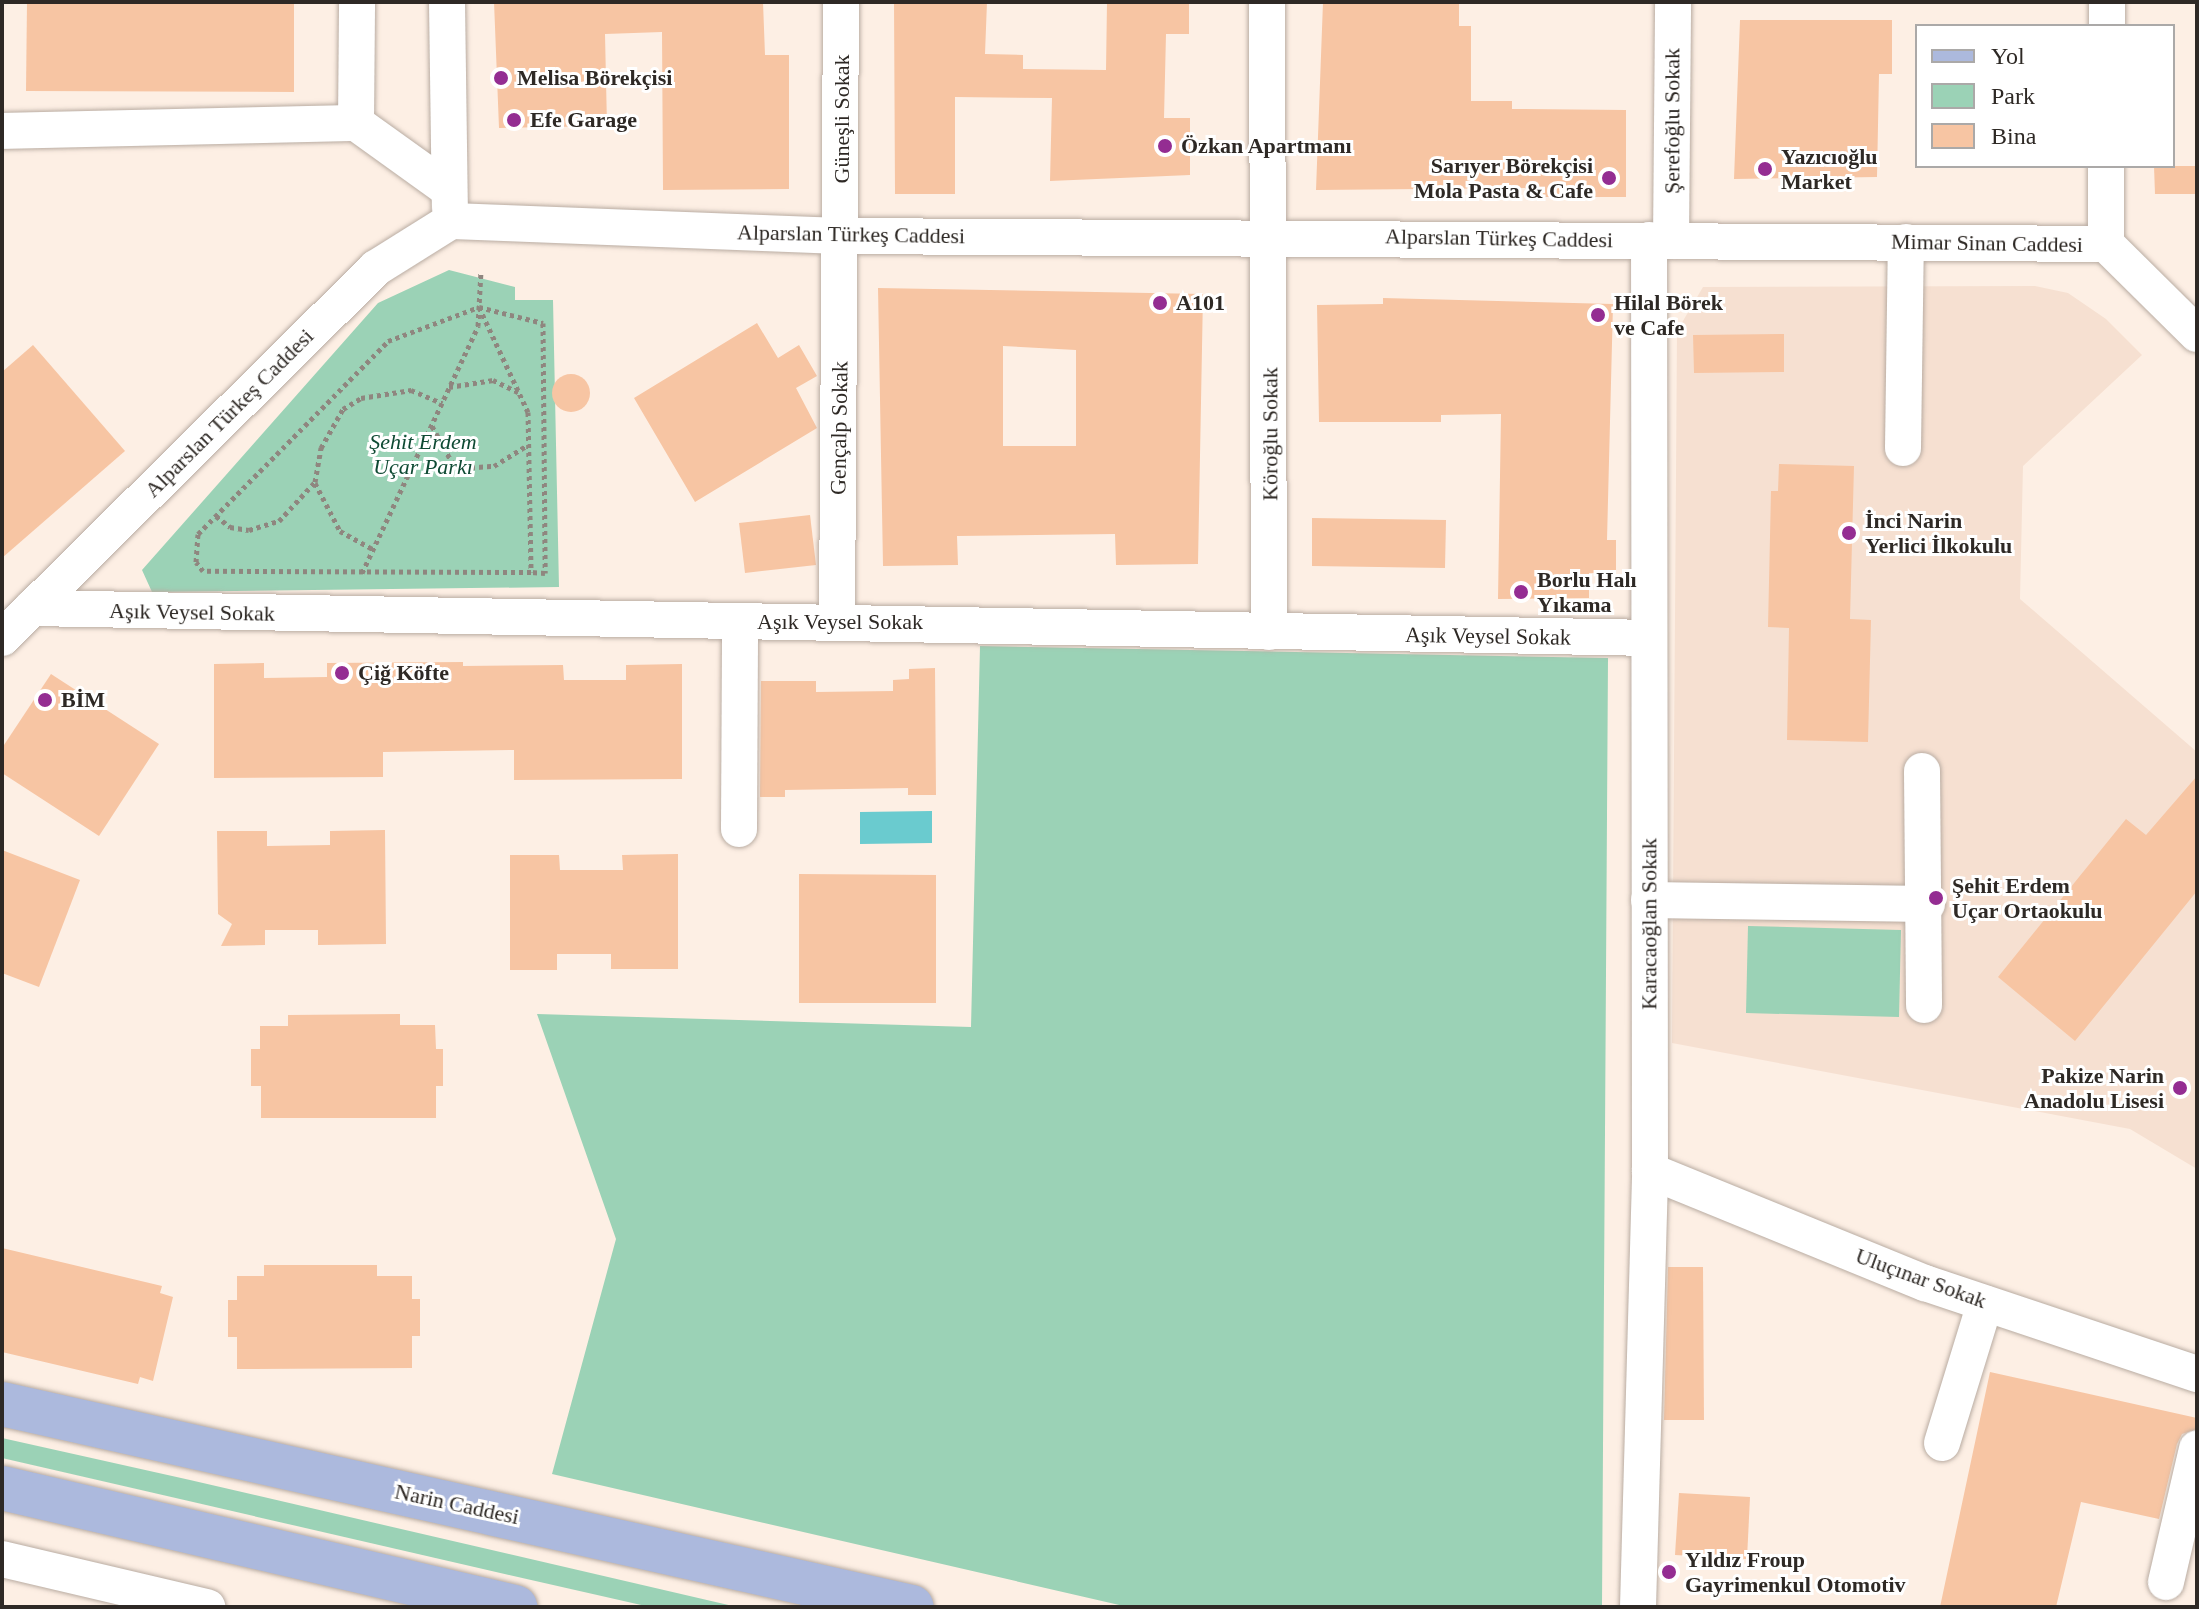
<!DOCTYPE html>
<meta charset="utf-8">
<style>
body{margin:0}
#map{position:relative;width:2199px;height:1609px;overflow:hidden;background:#fdefe4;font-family:Georgia,serif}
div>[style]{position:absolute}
.built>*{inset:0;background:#f6e0d1}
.green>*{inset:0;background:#9bd2b6}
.water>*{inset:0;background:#6acbcf}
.building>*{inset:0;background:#f7c5a3}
.round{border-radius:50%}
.path>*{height:5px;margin-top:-2.5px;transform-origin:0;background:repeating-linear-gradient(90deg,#8f867f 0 4px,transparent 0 8px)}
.roads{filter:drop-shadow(0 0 2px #b9aca2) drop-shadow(0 0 2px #b9aca2)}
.minor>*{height:36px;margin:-18px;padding:0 18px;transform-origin:18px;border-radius:18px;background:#fff}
.major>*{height:44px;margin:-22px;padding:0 22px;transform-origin:22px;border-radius:22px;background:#acb9dd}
.dots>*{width:22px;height:22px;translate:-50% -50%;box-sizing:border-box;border:4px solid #fff;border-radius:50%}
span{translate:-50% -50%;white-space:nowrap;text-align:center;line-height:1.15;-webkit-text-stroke:6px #fff;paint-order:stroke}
.poi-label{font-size:22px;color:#2e2925;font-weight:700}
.left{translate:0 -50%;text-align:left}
.right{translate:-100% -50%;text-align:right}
.street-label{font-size:22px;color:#2e2925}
.park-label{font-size:22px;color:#0e4a33;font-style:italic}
.frame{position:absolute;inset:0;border:4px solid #2e2925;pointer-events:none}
.legend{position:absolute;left:1915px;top:24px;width:260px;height:144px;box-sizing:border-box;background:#fff;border:2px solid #aba9a8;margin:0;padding:10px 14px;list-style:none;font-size:24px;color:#2e2925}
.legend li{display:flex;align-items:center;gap:16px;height:40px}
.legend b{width:40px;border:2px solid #aba9a8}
</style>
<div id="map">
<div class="built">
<i style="clip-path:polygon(2035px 286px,2068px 293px,2106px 319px,2142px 355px,2023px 466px,2020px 599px,2197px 752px,2197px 1169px,2130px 1129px,1672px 1043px,1677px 331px,1703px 287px)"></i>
</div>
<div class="green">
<i style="clip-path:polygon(449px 270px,515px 287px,515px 300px,553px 300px,559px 587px,152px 592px,142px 570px,378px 303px)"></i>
<i style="clip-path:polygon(980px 646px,1608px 658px,1602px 1607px,1128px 1607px,552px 1474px,616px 1239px,537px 1014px,971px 1027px)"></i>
<i style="clip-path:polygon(1748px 926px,1901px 930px,1899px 1017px,1746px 1013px)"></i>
<i style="clip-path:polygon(2px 1438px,190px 1480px,737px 1607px,650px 1607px,483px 1569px,2px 1458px)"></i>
</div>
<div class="water">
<i style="clip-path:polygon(932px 811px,932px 843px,860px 844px,860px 812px)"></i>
</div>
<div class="building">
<i style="clip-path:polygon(27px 2px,294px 2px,294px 92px,26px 91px)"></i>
<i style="clip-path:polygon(494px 2px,763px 2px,765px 55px,789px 55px,789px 189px,663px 190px,662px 32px,605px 34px,607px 126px,499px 128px)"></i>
<i style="clip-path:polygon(894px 2px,987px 2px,985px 54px,1023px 55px,1023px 69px,1106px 70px,1107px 2px,1189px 2px,1189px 34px,1166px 34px,1164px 118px,1190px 118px,1190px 175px,1050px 181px,1052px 98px,955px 97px,955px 194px,895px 194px)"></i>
<i style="clip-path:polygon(1323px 2px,1459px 2px,1459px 26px,1471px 26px,1471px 101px,1512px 101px,1512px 109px,1626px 110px,1626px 197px,1539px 197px,1539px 188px,1316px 190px)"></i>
<i style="clip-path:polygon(1740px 20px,1892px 20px,1892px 74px,1879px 74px,1877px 177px,1734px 179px)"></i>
<i style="clip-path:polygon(2154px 166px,2197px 166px,2197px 194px,2155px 194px)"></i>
<i style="clip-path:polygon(evenodd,878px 288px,1203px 294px,1198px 564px,1116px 565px,1115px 534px,957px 536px,958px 565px,883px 566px,878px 288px,1003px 346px,1076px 350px,1076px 446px,1003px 446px,1003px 346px)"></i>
<i style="clip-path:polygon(1383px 298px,1613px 304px,1607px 540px,1616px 540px,1616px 573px,1589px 573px,1589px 598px,1498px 599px,1501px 414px,1441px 415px,1441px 422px,1319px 422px,1317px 305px,1383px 304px)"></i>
<i style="clip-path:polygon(757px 323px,778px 358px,799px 345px,817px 376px,796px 388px,817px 428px,695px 502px,634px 398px)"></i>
<i style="clip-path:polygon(1784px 334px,1784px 372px,1694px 373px,1693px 335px)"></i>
<i style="clip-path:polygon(33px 345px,125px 451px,2px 558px,2px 372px)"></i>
<i class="round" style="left:552px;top:374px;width:38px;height:38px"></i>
<i style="clip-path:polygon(1779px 464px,1854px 466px,1850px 619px,1871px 620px,1868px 742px,1787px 740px,1789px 628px,1768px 627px,1771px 491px,1778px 491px)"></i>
<i style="clip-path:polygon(810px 515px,816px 565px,745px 573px,739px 523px)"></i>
<i style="clip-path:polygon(1312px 518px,1446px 520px,1445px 568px,1312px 566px)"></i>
<i style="clip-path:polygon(463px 662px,463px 666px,563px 665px,564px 680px,626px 680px,626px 665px,682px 664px,682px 779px,514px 780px,514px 750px,383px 752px,383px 777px,214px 778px,214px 664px,264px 663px,264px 678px,327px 677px,327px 663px)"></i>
<i style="clip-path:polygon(935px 668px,936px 795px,908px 795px,908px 788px,785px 790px,785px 797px,760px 797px,761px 681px,816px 681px,816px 692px,893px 691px,893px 680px,909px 679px,909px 669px)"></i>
<i style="clip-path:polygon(51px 674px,159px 744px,99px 836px,2px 773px,2px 748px)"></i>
<i style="clip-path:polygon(2197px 776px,2197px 891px,2075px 1041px,1998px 977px,2126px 819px,2146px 835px)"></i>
<i style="clip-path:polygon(385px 830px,386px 944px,318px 945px,318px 930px,265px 930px,265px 945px,221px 946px,232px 924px,218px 914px,217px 831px,267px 831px,267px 846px,330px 845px,330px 831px)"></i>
<i style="clip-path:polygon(2px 850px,80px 880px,39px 987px,2px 973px)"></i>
<i style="clip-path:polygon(678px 854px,678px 969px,611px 969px,611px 954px,557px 954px,557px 970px,510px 970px,510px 855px,559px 855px,560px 870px,623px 870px,622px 855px)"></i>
<i style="clip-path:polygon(799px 874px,936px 875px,936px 1003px,799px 1003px)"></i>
<i style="clip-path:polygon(400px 1014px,400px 1025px,435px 1025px,436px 1049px,443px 1049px,443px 1086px,436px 1086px,436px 1118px,261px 1118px,261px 1086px,251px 1086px,251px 1049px,260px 1049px,260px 1026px,288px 1026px,288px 1015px)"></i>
<i style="clip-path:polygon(2px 1248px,162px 1286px,160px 1293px,173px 1297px,153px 1381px,140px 1377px,138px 1384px,2px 1352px)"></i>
<i style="clip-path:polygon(264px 1265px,377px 1265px,377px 1276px,412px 1276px,412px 1299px,420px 1299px,420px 1336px,412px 1336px,412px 1368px,237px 1369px,237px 1337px,228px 1337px,228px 1300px,237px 1300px,237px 1276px,264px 1276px)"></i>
<i style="clip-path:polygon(1668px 1267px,1703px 1267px,1704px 1420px,1664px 1420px)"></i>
<i style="clip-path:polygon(1990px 1372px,2197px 1418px,2197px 1429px,2182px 1434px,2177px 1444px,2159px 1519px,2081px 1502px,2056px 1607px,1940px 1607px)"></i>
<i style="clip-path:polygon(1679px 1493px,1750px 1497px,1747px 1559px,1675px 1555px)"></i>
</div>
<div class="path">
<i style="left:479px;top:307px;width:116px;rotate:65deg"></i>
<i style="left:528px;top:412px;width:160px;rotate:88.9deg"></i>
<i style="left:531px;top:572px;width:328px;rotate:-179.8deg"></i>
<i style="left:203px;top:571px;width:11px;rotate:-128deg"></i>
<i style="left:196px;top:562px;width:28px;rotate:-86deg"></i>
<i style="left:198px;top:534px;width:271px;rotate:-45.4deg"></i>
<i style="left:388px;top:341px;width:97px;rotate:-20.5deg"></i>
<i style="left:479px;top:307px;width:66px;rotate:14deg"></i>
<i style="left:543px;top:323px;width:250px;rotate:89.5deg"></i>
<i style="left:545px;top:573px;width:14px;rotate:-176deg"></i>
<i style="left:449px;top:387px;width:45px;rotate:-9deg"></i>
<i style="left:493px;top:380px;width:28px;rotate:26deg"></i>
<i style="left:432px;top:426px;width:43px;rotate:61.1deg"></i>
<i style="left:453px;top:464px;width:11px;rotate:22deg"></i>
<i style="left:463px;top:468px;width:31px;rotate:-4deg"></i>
<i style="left:494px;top:466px;width:40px;rotate:-32deg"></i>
<i style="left:315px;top:483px;width:54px;rotate:62.5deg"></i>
<i style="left:340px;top:531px;width:38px;rotate:29deg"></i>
<i style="left:216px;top:516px;width:18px;rotate:38deg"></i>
<i style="left:230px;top:527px;width:19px;rotate:9deg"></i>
<i style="left:249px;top:530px;width:31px;rotate:-17deg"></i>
<i style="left:279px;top:521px;width:53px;rotate:-47.3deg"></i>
<i style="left:315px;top:482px;width:35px;rotate:-80deg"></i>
<i style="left:321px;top:448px;width:45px;rotate:-60.6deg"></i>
<i style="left:343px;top:409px;width:21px;rotate:-31deg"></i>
<i style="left:361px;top:398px;width:51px;rotate:-9.1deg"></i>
<i style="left:411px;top:390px;width:34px;rotate:23deg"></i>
<i style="left:362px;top:573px;width:273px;rotate:-64.8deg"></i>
<i style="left:478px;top:326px;width:55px;rotate:-86.9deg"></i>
</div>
<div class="roads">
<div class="minor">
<i style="left:447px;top:2px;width:205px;rotate:89.2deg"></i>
<i style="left:1267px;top:2px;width:630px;rotate:89.82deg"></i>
<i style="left:2107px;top:26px;width:24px;rotate:-90deg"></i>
<i style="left:356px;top:123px;width:121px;rotate:-89.5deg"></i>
<i style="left:2px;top:131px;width:354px;rotate:-1.3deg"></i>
<i style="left:356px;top:123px;width:113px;rotate:35.7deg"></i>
<i style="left:1671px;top:241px;width:239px;rotate:-89.5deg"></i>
<i style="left:2106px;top:244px;width:78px;rotate:-90deg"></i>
<i style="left:1903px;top:448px;width:206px;rotate:-89.2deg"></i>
<i style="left:32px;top:608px;width:1616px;rotate:1.06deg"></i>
<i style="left:837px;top:620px;width:618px;rotate:-89.63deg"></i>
<i style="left:2px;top:638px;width:526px;rotate:-44.69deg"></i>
<i style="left:376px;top:268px;width:89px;rotate:-32.1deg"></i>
<i style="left:451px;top:221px;width:391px;rotate:2.2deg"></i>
<i style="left:842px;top:236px;width:1264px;rotate:0.36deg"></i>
<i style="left:2106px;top:244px;width:128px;rotate:44.7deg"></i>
<i style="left:1922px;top:771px;width:234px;rotate:89.5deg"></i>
<i style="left:739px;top:829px;width:207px;rotate:-89.7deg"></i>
<i style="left:1649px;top:900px;width:278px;rotate:0.8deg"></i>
<i style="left:1650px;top:1171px;width:297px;rotate:22.2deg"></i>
<i style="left:1925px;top:1283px;width:287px;rotate:18.5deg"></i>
<i style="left:1942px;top:1443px;width:146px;rotate:-72.9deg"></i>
<i style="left:2px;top:1559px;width:211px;rotate:13.2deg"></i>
<i style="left:2166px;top:1582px;width:137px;rotate:-76.9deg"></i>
<i style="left:1638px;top:1607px;width:436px;rotate:-88.4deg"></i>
<i style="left:1650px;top:1171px;width:931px;rotate:-90.06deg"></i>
</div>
<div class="major">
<i style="left:2px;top:1404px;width:932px;rotate:12.58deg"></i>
<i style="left:2px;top:1488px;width:527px;rotate:13.06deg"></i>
</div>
</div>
<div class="dots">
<i style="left:501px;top:78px;background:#942d92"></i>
<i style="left:514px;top:120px;background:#942d92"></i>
<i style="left:1165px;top:146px;background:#942d92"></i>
<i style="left:1765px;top:169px;background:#942d92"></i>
<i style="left:1609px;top:178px;background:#942d92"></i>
<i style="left:1160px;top:303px;background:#942d92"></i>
<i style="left:1598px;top:315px;background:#942d92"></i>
<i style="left:1849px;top:533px;background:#942d92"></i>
<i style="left:1521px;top:592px;background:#942d92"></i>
<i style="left:342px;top:673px;background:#942d92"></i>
<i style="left:45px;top:700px;background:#942d92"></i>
<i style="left:1936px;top:898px;background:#942d92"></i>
<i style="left:2180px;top:1088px;background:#942d92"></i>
<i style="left:1669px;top:1572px;background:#942d92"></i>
</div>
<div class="poi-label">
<span class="left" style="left:517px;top:78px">Melisa Börekçisi</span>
<span class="left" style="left:530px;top:120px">Efe Garage</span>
<span class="left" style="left:1181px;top:146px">Özkan Apartmanı</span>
<span class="left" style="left:1781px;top:169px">Yazıcıoğlu<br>Market</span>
<span class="right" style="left:1593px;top:178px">Sarıyer Börekçisi<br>Mola Pasta &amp; Cafe</span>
<span class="left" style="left:1614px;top:315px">Hilal Börek<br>ve Cafe</span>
<span class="left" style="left:1176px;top:303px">A101</span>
<span class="left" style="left:1865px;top:533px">İnci Narin<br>Yerlici İlkokulu</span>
<span class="left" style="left:1537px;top:592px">Borlu Halı<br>Yıkama</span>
<span class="left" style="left:358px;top:673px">Çiğ Köfte</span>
<span class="left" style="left:61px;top:700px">BİM</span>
<span class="left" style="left:1952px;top:898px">Şehit Erdem<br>Uçar Ortaokulu</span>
<span class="right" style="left:2164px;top:1088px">Pakize Narin<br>Anadolu Lisesi</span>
<span class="left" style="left:1685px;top:1572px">Yıldız Froup<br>Gayrimenkul Otomotiv</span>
</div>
<div class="street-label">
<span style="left:842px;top:119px;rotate:-90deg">Güneşli Sokak</span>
<span style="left:1672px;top:121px;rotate:-90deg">Şerefoğlu Sokak</span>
<span style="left:851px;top:234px;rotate:1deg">Alparslan Türkeş Caddesi</span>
<span style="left:1499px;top:238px;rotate:1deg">Alparslan Türkeş Caddesi</span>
<span style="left:1987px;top:243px;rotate:1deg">Mimar Sinan Caddesi</span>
<span style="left:229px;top:413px;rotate:-45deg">Alparslan Türkeş Caddesi</span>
<span style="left:839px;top:428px;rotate:-89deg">Gençalp Sokak</span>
<span style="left:1270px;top:434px;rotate:-90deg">Köroğlu Sokak</span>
<span style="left:192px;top:612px;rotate:1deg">Aşık Veysel Sokak</span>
<span style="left:840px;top:622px">Aşık Veysel Sokak</span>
<span style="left:1488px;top:636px;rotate:1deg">Aşık Veysel Sokak</span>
<span style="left:1649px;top:924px;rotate:-90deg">Karacaoğlan Sokak</span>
<span style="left:1921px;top:1278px;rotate:20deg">Uluçınar Sokak</span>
<span style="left:457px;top:1504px;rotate:12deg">Narin Caddesi</span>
</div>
<div class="park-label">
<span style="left:423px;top:454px">Şehit Erdem<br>Uçar Parkı</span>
</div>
<div class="frame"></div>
<ul class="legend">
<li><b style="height:10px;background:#acb9dd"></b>Yol</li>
<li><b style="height:22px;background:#9bd2b6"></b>Park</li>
<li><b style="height:22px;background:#f7c5a3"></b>Bina</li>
</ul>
</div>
